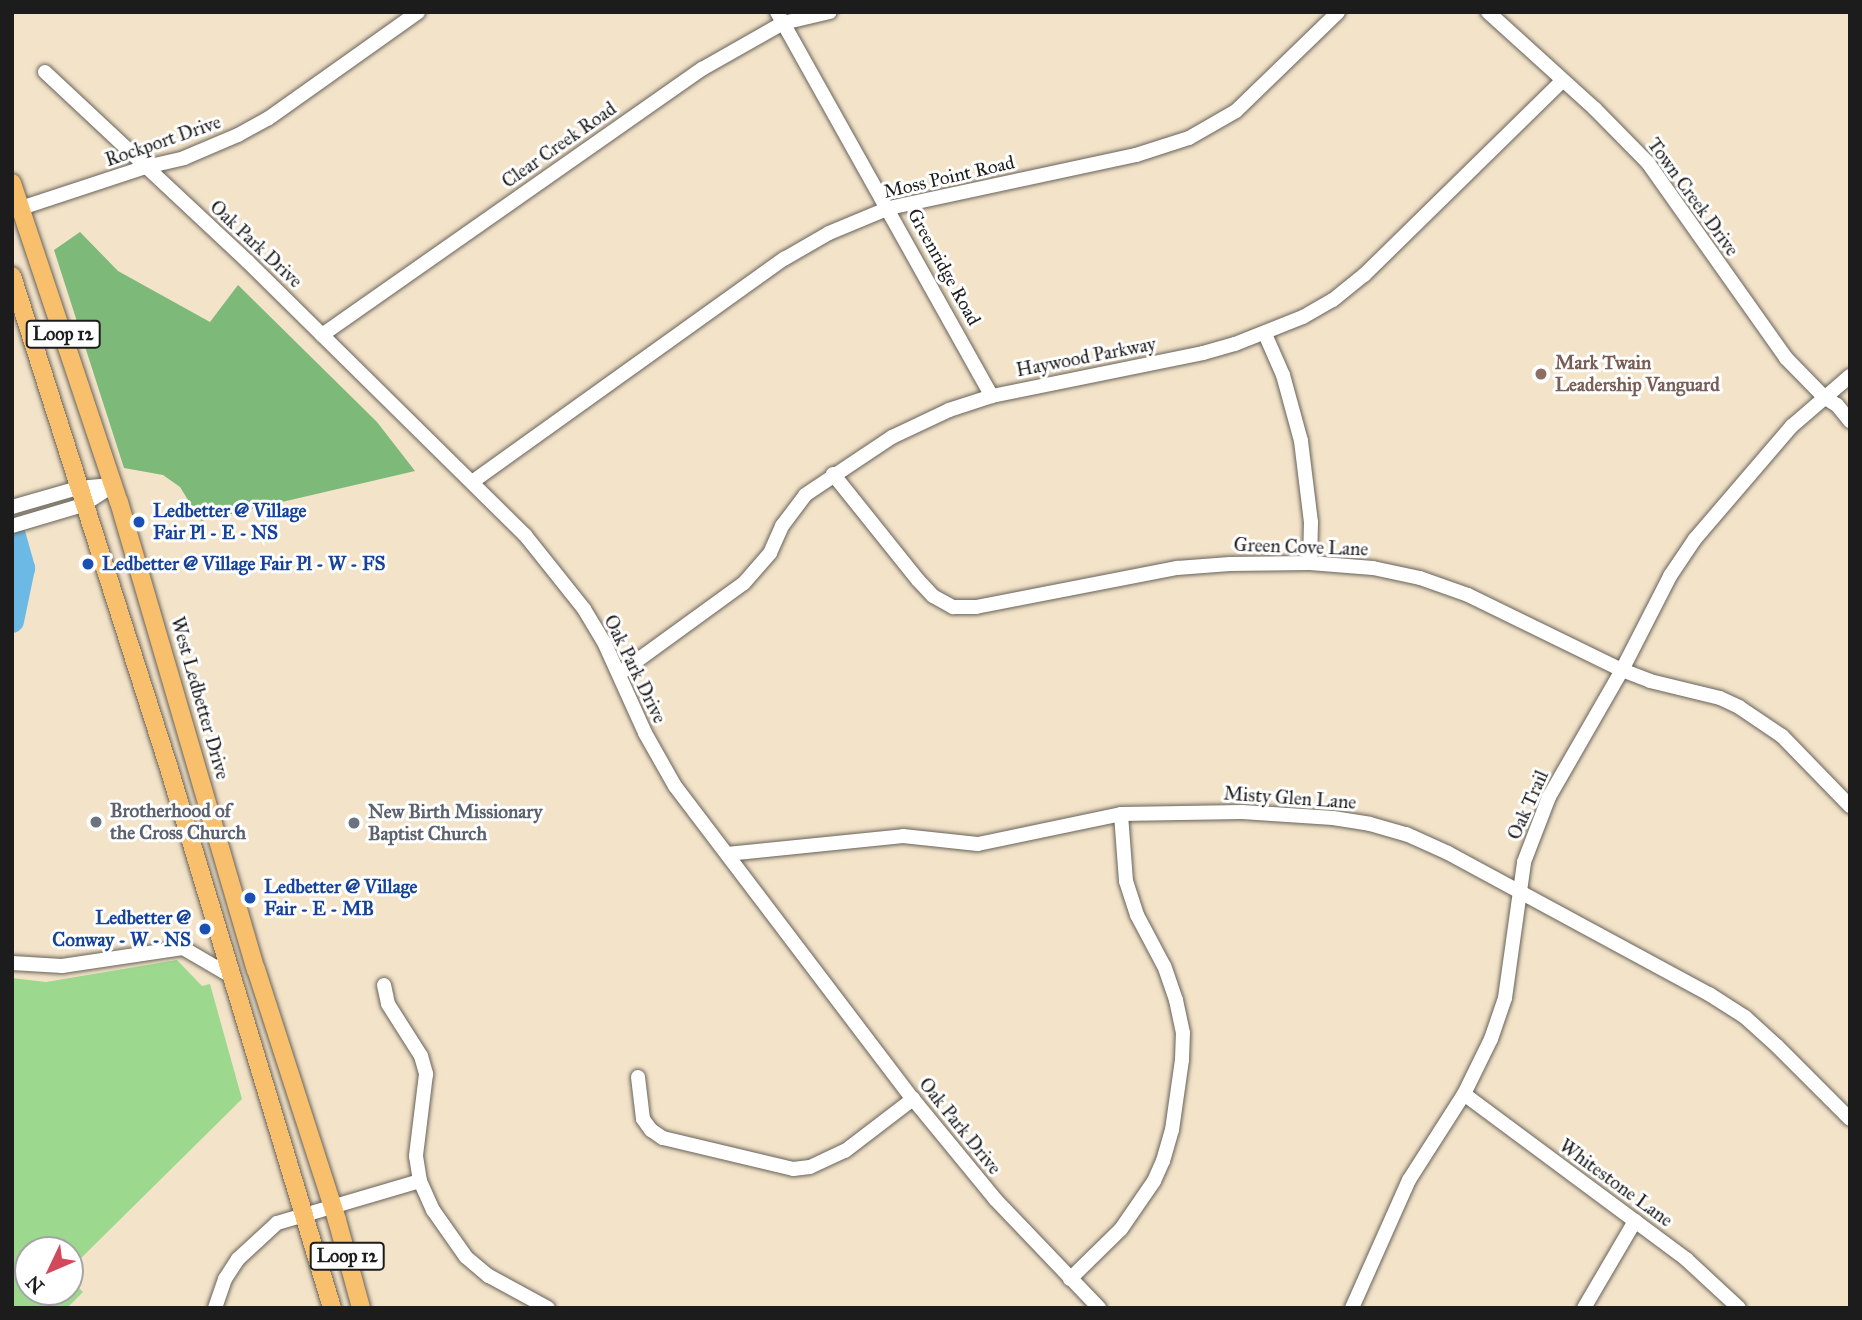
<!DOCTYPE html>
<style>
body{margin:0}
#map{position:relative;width:1862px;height:1320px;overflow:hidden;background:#f3e3c9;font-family:"IM FELL Great Primer",serif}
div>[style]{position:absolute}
.green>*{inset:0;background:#9cd98e}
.forest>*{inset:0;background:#7db979}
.river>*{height:24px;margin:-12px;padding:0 12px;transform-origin:12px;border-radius:12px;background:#6cb9e6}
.roads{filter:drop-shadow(0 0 2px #676259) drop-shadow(0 0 2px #676259)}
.minor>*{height:14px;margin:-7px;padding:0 7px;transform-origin:7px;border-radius:7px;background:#fff}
.major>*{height:18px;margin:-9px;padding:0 9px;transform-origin:9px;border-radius:9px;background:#f8bf6c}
.dots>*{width:19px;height:19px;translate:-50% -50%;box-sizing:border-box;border:4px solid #fff;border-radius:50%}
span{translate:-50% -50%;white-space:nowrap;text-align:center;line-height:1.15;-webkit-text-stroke:6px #fff;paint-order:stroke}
.shield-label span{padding:2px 5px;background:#fff;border:2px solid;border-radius:5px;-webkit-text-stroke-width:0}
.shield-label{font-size:18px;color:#1c1c1c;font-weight:700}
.street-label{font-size:19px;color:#1c1c1c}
.education-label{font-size:19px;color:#785e54;font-weight:700}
.left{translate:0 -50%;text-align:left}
.transit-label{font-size:19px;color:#164399;font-weight:700}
.right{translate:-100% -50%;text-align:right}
.worship-label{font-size:19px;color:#5b616d;font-weight:700}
.frame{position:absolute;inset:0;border:14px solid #1c1c1c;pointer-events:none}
.north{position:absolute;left:14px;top:1236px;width:70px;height:70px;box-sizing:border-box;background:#fff;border:2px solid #a4a4a4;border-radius:50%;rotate:226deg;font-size:19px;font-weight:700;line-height:28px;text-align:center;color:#1c1c1c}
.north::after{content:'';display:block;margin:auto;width:24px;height:32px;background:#d1495b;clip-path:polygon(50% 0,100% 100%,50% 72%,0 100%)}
</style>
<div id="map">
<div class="green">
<i style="clip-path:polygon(177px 960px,202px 986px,210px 984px,242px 1099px,70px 1269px,70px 1250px,28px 1250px,28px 1292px,70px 1292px,70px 1279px,83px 1292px,67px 1308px,12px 1308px,12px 978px,46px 982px)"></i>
</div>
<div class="forest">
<i style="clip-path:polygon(80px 232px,118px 271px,210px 322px,238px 285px,377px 422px,415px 471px,201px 521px,180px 487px,163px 475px,124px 468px,54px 250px)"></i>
</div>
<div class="river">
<i style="left:12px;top:529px;width:41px;rotate:74.2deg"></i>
<i style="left:23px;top:568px;width:54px;rotate:101.7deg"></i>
</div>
<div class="roads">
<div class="minor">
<i style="left:777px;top:12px;width:440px;rotate:60.8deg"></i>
<i style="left:1488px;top:12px;width:144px;rotate:42.2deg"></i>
<i style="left:1595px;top:109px;width:76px;rotate:45.5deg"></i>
<i style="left:1648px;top:163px;width:239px;rotate:54.7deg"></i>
<i style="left:1786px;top:358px;width:54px;rotate:45.7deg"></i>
<i style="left:1824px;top:397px;width:15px;rotate:32deg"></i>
<i style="left:1837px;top:405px;width:21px;rotate:51deg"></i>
<i style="left:45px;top:72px;width:278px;rotate:43.1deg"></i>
<i style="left:248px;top:262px;width:389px;rotate:44.6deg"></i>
<i style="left:525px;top:535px;width:95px;rotate:51.4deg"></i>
<i style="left:584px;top:609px;width:39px;rotate:59deg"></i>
<i style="left:604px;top:642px;width:100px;rotate:65.7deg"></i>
<i style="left:645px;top:733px;width:61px;rotate:60.5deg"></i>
<i style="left:675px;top:786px;width:393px;rotate:52.8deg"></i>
<i style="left:913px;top:1099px;width:129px;rotate:50.6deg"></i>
<i style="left:995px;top:1199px;width:151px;rotate:46.3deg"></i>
<i style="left:12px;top:211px;width:141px;rotate:-18.2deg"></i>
<i style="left:146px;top:167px;width:39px;rotate:-13deg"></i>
<i style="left:184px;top:158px;width:59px;rotate:-23.1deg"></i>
<i style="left:238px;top:135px;width:35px;rotate:-29deg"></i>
<i style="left:269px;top:118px;width:183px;rotate:-35.4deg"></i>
<i style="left:1265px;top:334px;width:45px;rotate:66.3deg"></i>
<i style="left:1283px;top:375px;width:68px;rotate:74.7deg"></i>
<i style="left:1301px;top:441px;width:82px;rotate:83deg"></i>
<i style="left:1311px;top:522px;width:41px;rotate:91.4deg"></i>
<i style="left:322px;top:335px;width:464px;rotate:-35deg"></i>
<i style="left:702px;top:69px;width:93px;rotate:-29.6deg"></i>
<i style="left:783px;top:23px;width:48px;rotate:-13.2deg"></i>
<i style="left:833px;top:474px;width:136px;rotate:51.3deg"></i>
<i style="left:918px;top:580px;width:22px;rotate:47deg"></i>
<i style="left:933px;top:596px;width:23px;rotate:29deg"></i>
<i style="left:953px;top:607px;width:23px"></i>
<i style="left:976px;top:607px;width:205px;rotate:-11deg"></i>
<i style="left:1177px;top:568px;width:53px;rotate:-4.3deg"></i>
<i style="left:1230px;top:564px;width:80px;rotate:-0.7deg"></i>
<i style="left:1310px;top:563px;width:63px;rotate:4.5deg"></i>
<i style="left:1373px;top:568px;width:48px;rotate:12deg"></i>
<i style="left:1420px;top:578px;width:51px;rotate:19.5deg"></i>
<i style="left:1468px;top:595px;width:171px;rotate:26deg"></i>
<i style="left:1622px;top:670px;width:30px;rotate:21deg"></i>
<i style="left:1650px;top:681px;width:72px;rotate:13.7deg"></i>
<i style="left:1720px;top:698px;width:21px;rotate:25deg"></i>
<i style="left:1739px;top:707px;width:52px;rotate:34deg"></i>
<i style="left:1782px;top:736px;width:98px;rotate:45.8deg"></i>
<i style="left:472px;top:482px;width:384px;rotate:-35.6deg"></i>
<i style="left:784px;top:259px;width:52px;rotate:-30deg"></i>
<i style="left:829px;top:233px;width:65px;rotate:-22.6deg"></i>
<i style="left:889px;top:208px;width:253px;rotate:-12.1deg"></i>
<i style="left:1136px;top:155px;width:56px;rotate:-17.8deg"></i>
<i style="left:1189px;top:138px;width:54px;rotate:-29.9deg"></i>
<i style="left:1236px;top:111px;width:142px;rotate:-44.1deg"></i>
<i style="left:12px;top:507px;width:69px;rotate:-16.1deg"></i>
<i style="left:78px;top:488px;width:34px;rotate:-5deg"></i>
<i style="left:12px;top:526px;width:74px;rotate:-16.5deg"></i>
<i style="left:83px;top:505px;width:37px;rotate:-33deg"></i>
<i style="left:620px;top:673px;width:153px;rotate:-36deg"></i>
<i style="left:744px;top:583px;width:40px;rotate:-49deg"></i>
<i style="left:770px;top:553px;width:30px;rotate:-66deg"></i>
<i style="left:782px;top:526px;width:39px;rotate:-53deg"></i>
<i style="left:805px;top:495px;width:105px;rotate:-33.7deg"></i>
<i style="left:892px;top:437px;width:63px;rotate:-25.3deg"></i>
<i style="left:949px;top:410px;width:45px;rotate:-18deg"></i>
<i style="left:992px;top:396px;width:215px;rotate:-11.5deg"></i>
<i style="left:1203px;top:353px;width:33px;rotate:-16deg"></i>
<i style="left:1235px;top:344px;width:73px;rotate:-21.7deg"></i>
<i style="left:1303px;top:317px;width:34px;rotate:-30deg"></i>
<i style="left:1333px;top:300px;width:40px;rotate:-39deg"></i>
<i style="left:1364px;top:275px;width:277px;rotate:-44.4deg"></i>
<i style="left:727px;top:854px;width:177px;rotate:-5.8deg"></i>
<i style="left:903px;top:836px;width:75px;rotate:6.1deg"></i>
<i style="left:978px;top:844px;width:146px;rotate:-11.8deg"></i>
<i style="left:1121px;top:814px;width:121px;rotate:-0.9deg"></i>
<i style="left:1242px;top:812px;width:91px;rotate:3.8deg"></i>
<i style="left:1333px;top:818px;width:37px;rotate:9deg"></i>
<i style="left:1370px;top:824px;width:37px;rotate:16deg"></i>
<i style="left:1406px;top:834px;width:46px;rotate:24.3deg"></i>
<i style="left:1448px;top:853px;width:297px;rotate:28.4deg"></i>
<i style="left:1709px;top:994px;width:43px;rotate:32.6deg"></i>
<i style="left:1745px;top:1017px;width:43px;rotate:42.2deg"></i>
<i style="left:1777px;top:1046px;width:103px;rotate:45deg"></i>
<i style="left:12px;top:963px;width:50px;rotate:3.4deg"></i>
<i style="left:62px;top:966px;width:122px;rotate:-8.5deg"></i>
<i style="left:183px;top:948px;width:56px;rotate:30.3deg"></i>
<i style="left:384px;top:985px;width:19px;rotate:78deg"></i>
<i style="left:388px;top:1004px;width:62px;rotate:57.6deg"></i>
<i style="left:421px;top:1056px;width:19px;rotate:74deg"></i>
<i style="left:426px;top:1074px;width:83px;rotate:97deg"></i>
<i style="left:416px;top:1156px;width:25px;rotate:81deg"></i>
<i style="left:420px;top:1181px;width:32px;rotate:66deg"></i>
<i style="left:433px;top:1210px;width:57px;rotate:54.9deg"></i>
<i style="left:466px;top:1257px;width:30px;rotate:40deg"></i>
<i style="left:489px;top:1276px;width:67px;rotate:28.5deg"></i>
<i style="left:638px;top:1077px;width:42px;rotate:83.2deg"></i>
<i style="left:643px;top:1119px;width:14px;rotate:54deg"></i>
<i style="left:651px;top:1130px;width:14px;rotate:34deg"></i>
<i style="left:663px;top:1138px;width:134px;rotate:13.4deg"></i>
<i style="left:793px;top:1169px;width:17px;rotate:-7deg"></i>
<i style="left:810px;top:1167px;width:38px;rotate:-25deg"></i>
<i style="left:845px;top:1151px;width:86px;rotate:-37.4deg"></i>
<i style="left:1464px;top:1094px;width:277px;rotate:36.6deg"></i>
<i style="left:1686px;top:1259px;width:72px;rotate:42.8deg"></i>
<i style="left:1070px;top:1279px;width:71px;rotate:-44.4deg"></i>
<i style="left:1121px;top:1229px;width:58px;rotate:-55.5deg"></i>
<i style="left:1154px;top:1181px;width:22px;rotate:-66deg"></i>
<i style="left:1163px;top:1161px;width:32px;rotate:-74deg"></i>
<i style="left:1172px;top:1130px;width:71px;rotate:-81.9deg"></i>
<i style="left:1182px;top:1060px;width:27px;rotate:-88deg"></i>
<i style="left:1183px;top:1033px;width:34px;rotate:-102deg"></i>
<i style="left:1176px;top:1000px;width:36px;rotate:-109deg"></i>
<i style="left:1164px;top:966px;width:58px;rotate:-117.9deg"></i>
<i style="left:1137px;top:915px;width:36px;rotate:-108deg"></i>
<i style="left:1126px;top:881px;width:67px;rotate:-94.3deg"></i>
<i style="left:215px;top:1308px;width:31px;rotate:-71deg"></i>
<i style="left:225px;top:1279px;width:24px;rotate:-57deg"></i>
<i style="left:238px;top:1259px;width:53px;rotate:-42.7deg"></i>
<i style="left:277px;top:1223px;width:149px;rotate:-16.4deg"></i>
<i style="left:1352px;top:1308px;width:140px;rotate:-66deg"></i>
<i style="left:1409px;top:1180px;width:102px;rotate:-57.4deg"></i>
<i style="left:1464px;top:1094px;width:61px;rotate:-63.9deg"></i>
<i style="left:1491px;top:1039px;width:43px;rotate:-71.1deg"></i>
<i style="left:1505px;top:998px;width:137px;rotate:-82deg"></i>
<i style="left:1524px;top:862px;width:70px;rotate:-69deg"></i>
<i style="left:1549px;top:797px;width:146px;rotate:-60.1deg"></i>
<i style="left:1622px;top:670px;width:106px;rotate:-62.9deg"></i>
<i style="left:1670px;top:576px;width:45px;rotate:-56deg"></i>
<i style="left:1695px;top:539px;width:149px;rotate:-49.4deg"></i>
<i style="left:1792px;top:426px;width:77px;rotate:-40.8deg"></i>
<i style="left:1584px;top:1308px;width:101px;rotate:-59.6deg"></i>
</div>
<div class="major">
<i style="left:12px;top:183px;width:336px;rotate:71.5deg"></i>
<i style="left:119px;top:502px;width:487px;rotate:73.7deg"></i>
<i style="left:256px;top:969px;width:264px;rotate:72.1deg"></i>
<i style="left:337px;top:1220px;width:91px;rotate:74.7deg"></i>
<i style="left:12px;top:276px;width:513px;rotate:72.31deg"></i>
<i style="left:168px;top:765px;width:567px;rotate:73.19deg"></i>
</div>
</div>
<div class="dots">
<i style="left:1541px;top:374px;background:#8d6e63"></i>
<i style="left:139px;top:522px;background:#1a4fb4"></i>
<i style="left:88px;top:564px;background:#1a4fb4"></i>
<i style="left:96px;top:822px;background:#6b7280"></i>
<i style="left:354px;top:823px;background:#6b7280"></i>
<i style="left:250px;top:898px;background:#1a4fb4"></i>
<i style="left:205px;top:929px;background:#1a4fb4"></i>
</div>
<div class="shield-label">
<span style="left:63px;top:334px">Loop 12</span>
<span style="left:347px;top:1256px">Loop 12</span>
</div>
<div class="street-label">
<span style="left:163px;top:141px;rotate:-19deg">Rockport Drive</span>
<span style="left:559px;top:145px;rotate:-35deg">Clear Creek Road</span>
<span style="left:949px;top:177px;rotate:-13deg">Moss Point Road</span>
<span style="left:1693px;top:197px;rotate:54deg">Town Creek Drive</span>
<span style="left:256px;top:244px;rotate:43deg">Oak Park Drive</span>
<span style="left:944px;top:267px;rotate:61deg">Greenridge Road</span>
<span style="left:1086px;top:357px;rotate:-11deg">Haywood Parkway</span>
<span style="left:1301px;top:547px;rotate:2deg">Green Cove Lane</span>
<span style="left:635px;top:669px;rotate:64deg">Oak Park Drive</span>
<span style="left:200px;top:698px;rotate:74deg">West Ledbetter Drive</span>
<span style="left:1290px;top:798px;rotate:4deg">Misty Glen Lane</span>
<span style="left:1528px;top:805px;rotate:-66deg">Oak Trail</span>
<span style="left:960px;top:1126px;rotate:51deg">Oak Park Drive</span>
<span style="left:1616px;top:1183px;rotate:36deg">Whitestone Lane</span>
</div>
<div class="education-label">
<span class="left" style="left:1555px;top:374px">Mark Twain<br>Leadership Vanguard</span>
</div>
<div class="transit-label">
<span class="left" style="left:153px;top:522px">Ledbetter @ Village<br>Fair Pl - E - NS</span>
<span class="left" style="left:102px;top:564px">Ledbetter @ Village Fair Pl - W - FS</span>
<span class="left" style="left:264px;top:898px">Ledbetter @ Village<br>Fair - E - MB</span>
<span class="right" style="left:191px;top:929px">Ledbetter @<br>Conway - W - NS</span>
</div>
<div class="worship-label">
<span class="left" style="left:110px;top:822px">Brotherhood of<br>the Cross Church</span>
<span class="left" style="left:368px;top:823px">New Birth Missionary<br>Baptist Church</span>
</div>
<div class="frame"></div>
<div class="north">N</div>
</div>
